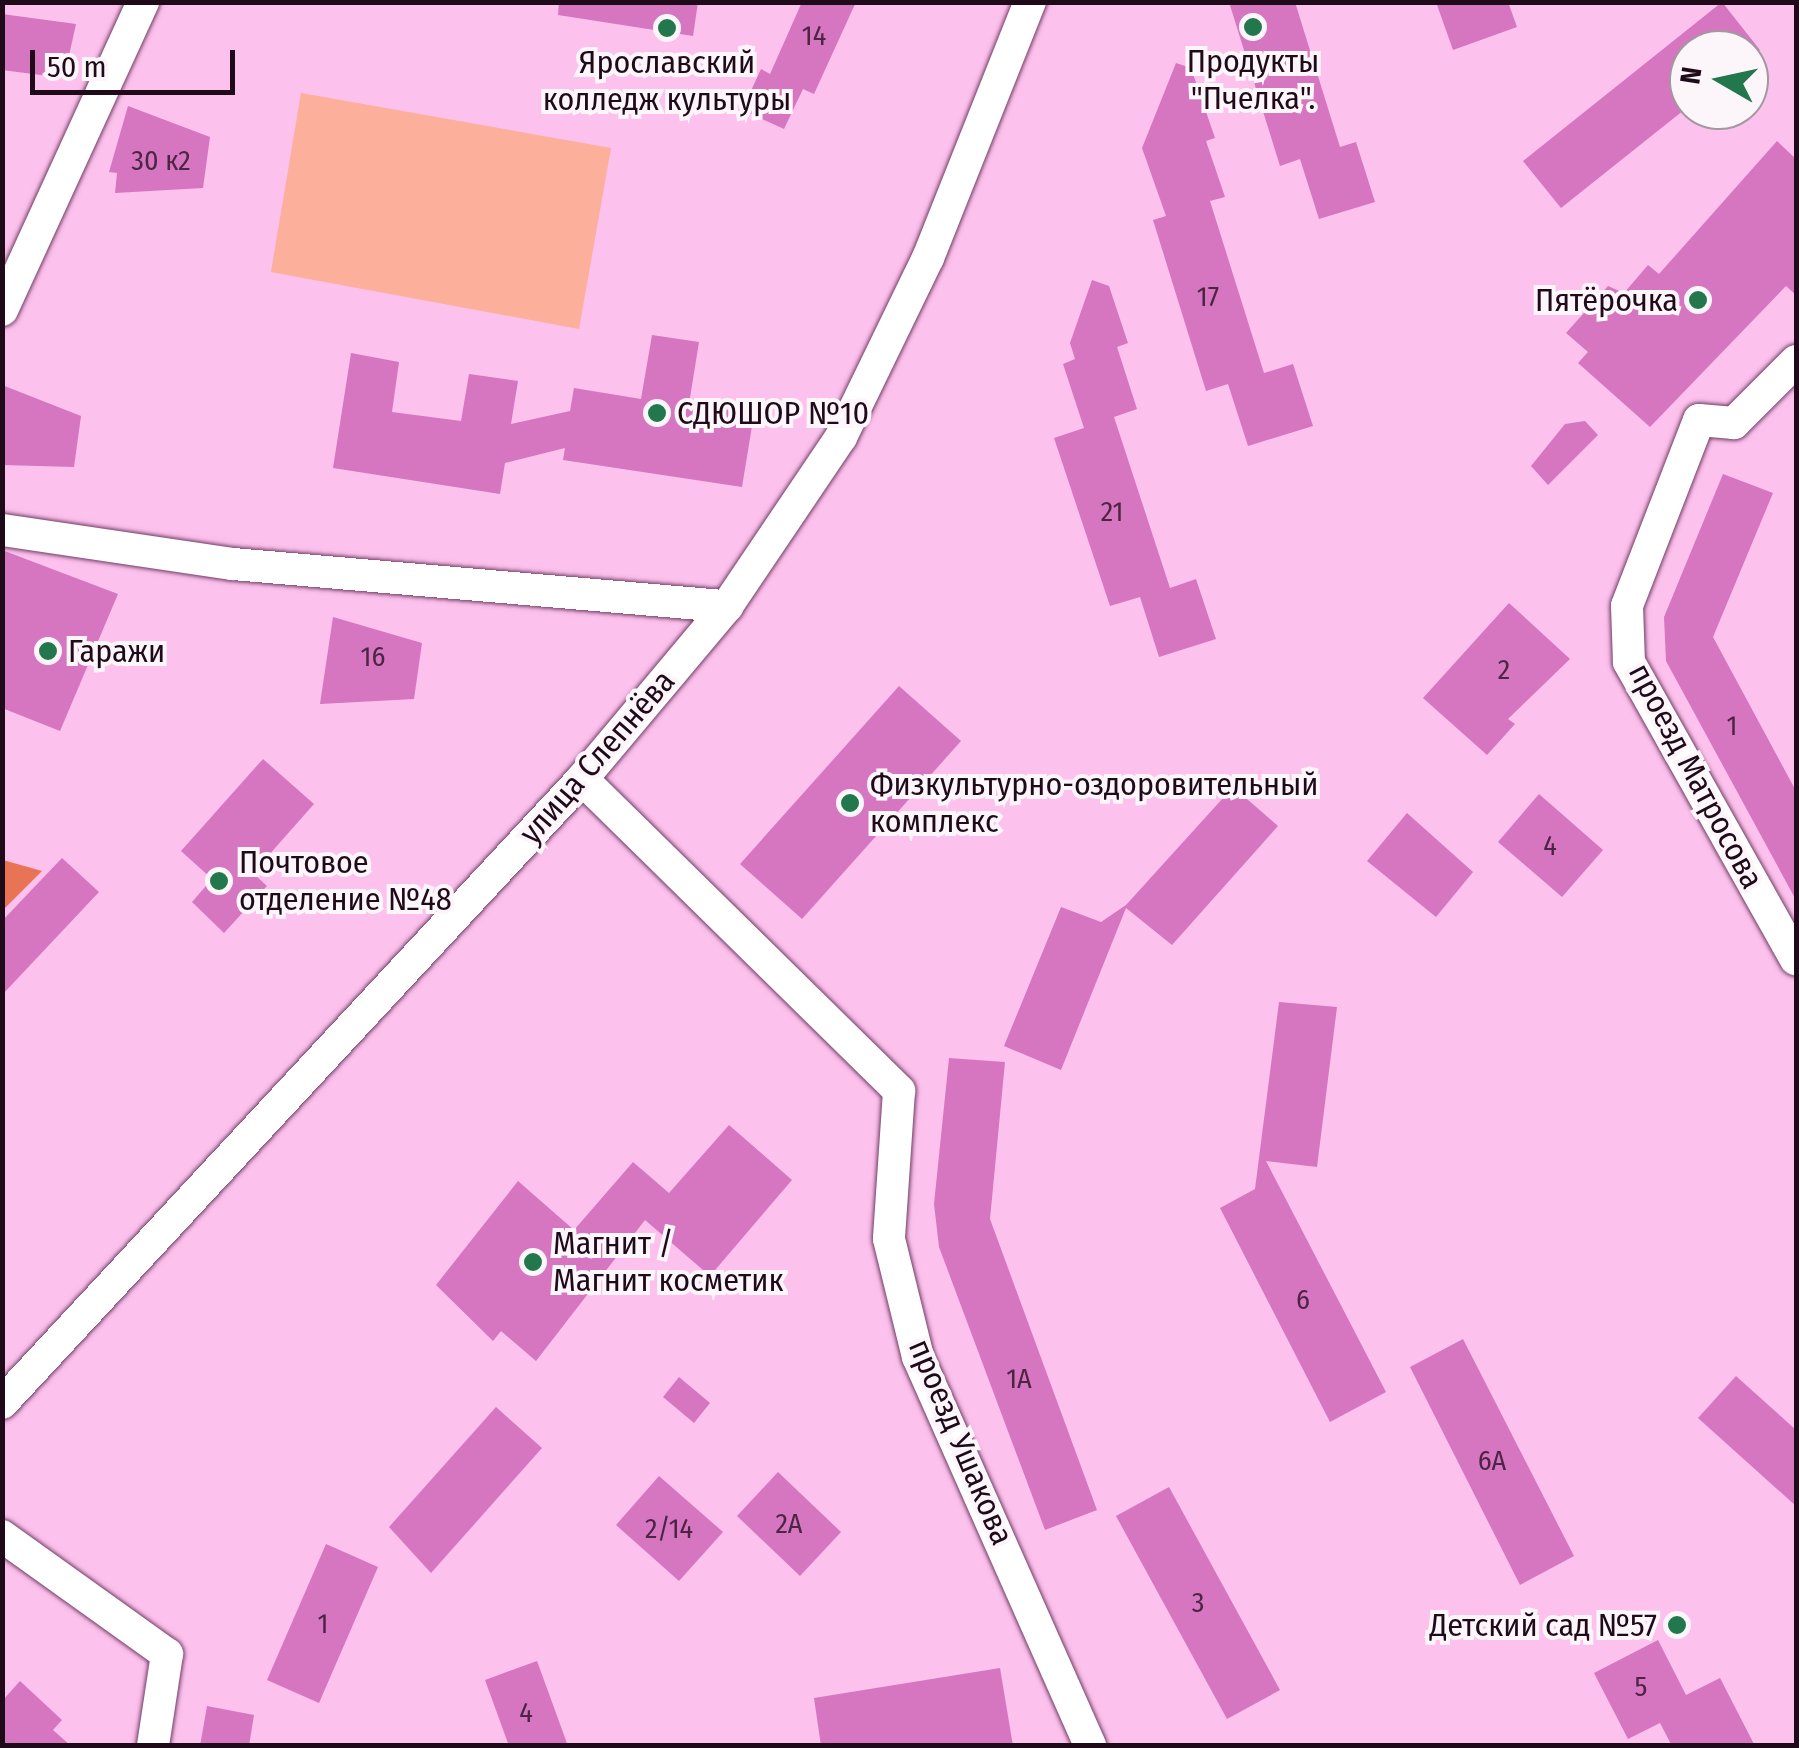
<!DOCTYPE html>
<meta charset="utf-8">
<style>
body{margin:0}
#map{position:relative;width:1799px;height:1748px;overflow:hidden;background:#fdc1ed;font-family:"Fira Sans Condensed",sans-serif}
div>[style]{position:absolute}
.green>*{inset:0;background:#fcaf9a}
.forest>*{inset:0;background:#e87455}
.building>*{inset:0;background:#d675c0}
.roads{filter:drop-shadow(0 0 2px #703d64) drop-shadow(0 0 2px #703d64)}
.minor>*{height:32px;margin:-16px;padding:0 16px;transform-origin:16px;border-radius:16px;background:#fff}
.dots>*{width:28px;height:28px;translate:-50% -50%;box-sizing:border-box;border:5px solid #fcf6fa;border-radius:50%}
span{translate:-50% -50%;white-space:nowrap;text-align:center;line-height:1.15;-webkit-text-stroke:8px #fcf6fa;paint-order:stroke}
.number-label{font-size:28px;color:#4d2544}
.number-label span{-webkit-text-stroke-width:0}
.poi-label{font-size:32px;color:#1f0a1a}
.right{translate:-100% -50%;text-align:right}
.left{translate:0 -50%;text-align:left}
.street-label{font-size:32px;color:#1f0a1a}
.frame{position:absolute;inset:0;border:5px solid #1f0a1a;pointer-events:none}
.north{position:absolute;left:1669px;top:30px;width:100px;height:100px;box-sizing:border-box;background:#fcf6fa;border:2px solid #a498a0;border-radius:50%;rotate:279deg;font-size:28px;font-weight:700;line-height:40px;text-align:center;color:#1f0a1a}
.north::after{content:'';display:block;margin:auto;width:35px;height:45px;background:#22784c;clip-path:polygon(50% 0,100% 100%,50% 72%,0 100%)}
.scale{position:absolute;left:30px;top:50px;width:205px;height:45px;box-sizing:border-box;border:5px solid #1f0a1a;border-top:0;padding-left:12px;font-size:30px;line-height:35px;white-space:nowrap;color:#1f0a1a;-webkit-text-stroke:8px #fcf6fa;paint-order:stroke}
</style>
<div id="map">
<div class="green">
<i style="clip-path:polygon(301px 93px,611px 148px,579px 329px,271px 272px)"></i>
</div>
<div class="forest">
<i style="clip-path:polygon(3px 860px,42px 871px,3px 910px,2px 860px)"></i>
</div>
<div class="building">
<i style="clip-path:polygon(559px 2px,698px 2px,693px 36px,558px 15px)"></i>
<i style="clip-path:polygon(802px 2px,856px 2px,814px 94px,803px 89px,784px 129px,742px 110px,761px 69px,770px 74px)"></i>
<i style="clip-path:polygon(1229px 2px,1295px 2px,1340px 147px,1356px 142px,1375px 202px,1319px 219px,1300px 159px,1280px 166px)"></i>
<i style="clip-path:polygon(1436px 2px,1508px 2px,1517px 27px,1453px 50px)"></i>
<i style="clip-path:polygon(1722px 2px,1760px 50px,1689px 50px,1689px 106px,1561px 208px,1523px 161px)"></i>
<i style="clip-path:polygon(2px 14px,76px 24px,64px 78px,2px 70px)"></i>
<i style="clip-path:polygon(1176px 63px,1191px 68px,1215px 138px,1206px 141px,1225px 197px,1210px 201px,1264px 373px,1293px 364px,1313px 426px,1248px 446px,1228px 384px,1206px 391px,1153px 220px,1166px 216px,1142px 148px)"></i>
<i style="clip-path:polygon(128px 106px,210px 137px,203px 188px,115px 193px,117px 173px,109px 172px)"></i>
<i style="clip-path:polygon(1777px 141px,1796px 159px,1796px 295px,1786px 286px,1650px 427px,1578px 363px,1588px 352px,1566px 333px,1608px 286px,1624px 293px,1648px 265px,1659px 274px)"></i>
<i style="clip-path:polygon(1092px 280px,1109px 286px,1128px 343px,1117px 347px,1137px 409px,1114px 417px,1170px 588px,1196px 579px,1216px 639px,1159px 657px,1140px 597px,1110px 606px,1054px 438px,1084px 428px,1063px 364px,1075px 359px,1070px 343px)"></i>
<i style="clip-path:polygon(652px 335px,699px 342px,689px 404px,754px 414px,742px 487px,563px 460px,565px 448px,505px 463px,500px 494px,333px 468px,351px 353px,399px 362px,392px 412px,461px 421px,469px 374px,518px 381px,511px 424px,570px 411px,574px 388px,641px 399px)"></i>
<i style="clip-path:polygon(2px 385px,81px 416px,74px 467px,2px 465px)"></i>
<i style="clip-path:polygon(1585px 421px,1598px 435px,1548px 485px,1531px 466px,1565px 424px)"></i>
<i style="clip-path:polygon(1723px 474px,1773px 493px,1713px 637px,1796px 791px,1796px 900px,1666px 661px,1664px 617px)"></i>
<i style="clip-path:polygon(2px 550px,118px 594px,60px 731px,2px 708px)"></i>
<i style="clip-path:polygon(1509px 603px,1570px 659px,1508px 719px,1515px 724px,1487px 755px,1423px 698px)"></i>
<i style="clip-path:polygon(333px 617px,422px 643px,414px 699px,320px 704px)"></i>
<i style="clip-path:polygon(899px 686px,961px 741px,802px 919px,740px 864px)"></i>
<i style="clip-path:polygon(263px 759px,314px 804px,253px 873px,267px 886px,224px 933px,192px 902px,212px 879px,181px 851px)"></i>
<i style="clip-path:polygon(1233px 787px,1278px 826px,1172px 945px,1126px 908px,1061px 1070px,1004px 1046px,1061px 907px,1101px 922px,1126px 905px)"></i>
<i style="clip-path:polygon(1539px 794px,1603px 850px,1562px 897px,1498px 842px)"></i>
<i style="clip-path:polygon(1407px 813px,1473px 872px,1436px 917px,1367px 861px)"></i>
<i style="clip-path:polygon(62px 858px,99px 892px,2px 995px,2px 921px)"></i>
<i style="clip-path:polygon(1279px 1002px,1337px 1007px,1317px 1167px,1266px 1161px,1386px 1392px,1330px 1422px,1220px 1208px,1255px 1189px)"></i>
<i style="clip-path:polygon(949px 1058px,1005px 1062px,990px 1219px,1097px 1510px,1045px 1530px,939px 1247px,934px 1204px)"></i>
<i style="clip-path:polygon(729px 1125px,792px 1180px,710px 1276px,645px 1220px,536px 1361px,501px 1331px,493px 1341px,436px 1285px,518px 1181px,574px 1230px,633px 1162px,669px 1193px)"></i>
<i style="clip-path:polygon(1463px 1339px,1574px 1556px,1520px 1585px,1410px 1367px)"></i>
<i style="clip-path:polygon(1736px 1376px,1796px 1430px,1796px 1506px,1698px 1418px)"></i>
<i style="clip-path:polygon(679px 1377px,710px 1403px,694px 1423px,663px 1397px)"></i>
<i style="clip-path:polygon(496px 1407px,542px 1448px,431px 1573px,389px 1527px)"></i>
<i style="clip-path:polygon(778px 1472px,841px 1532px,800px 1576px,737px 1516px)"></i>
<i style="clip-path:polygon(659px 1476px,723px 1532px,679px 1581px,616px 1525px)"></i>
<i style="clip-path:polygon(1169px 1487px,1280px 1690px,1227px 1719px,1116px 1516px)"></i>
<i style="clip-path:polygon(326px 1544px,378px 1567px,319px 1703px,267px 1680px)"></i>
<i style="clip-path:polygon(1658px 1640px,1686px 1695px,1720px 1678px,1755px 1746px,1672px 1746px,1660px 1723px,1628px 1739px,1594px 1673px)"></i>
<i style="clip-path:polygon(537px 1661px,568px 1746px,509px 1746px,485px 1680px)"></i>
<i style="clip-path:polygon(1000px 1668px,1013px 1746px,821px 1746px,814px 1698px)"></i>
<i style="clip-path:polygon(20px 1681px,62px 1720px,53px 1730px,71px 1746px,2px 1746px,2px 1701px)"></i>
<i style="clip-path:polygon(207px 1706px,254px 1715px,249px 1746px,200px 1746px)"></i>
</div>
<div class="roads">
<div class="minor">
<i style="left:2px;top:310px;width:339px;rotate:-65.4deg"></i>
<i style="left:1796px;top:361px;width:88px;rotate:135deg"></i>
<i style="left:1734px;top:423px;width:35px;rotate:-175deg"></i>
<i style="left:1699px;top:420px;width:199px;rotate:111.2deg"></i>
<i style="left:1627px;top:606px;width:56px;rotate:88deg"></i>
<i style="left:1629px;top:662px;width:341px;rotate:60.7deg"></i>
<i style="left:2px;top:530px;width:233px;rotate:8.4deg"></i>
<i style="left:233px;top:564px;width:496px;rotate:4.9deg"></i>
<i style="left:582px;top:779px;width:445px;rotate:44.5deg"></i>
<i style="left:899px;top:1091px;width:148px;rotate:93.9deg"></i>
<i style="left:889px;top:1239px;width:122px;rotate:76.2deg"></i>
<i style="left:918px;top:1357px;width:425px;rotate:66.1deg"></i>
<i style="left:2px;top:1403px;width:852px;rotate:-47.09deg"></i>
<i style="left:582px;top:779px;width:226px;rotate:-50deg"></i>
<i style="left:727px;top:606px;width:204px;rotate:-56deg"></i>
<i style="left:841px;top:437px;width:199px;rotate:-64.1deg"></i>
<i style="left:928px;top:258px;width:276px;rotate:-68.3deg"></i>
<i style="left:2px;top:1536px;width:203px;rotate:35.6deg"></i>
<i style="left:167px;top:1654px;width:93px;rotate:98.7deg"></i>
</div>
</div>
<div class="dots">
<i style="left:1253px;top:27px;background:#22784c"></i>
<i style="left:667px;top:28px;background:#22784c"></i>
<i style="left:1698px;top:300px;background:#22784c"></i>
<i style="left:657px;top:413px;background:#22784c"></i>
<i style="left:48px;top:651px;background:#22784c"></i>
<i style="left:850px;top:803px;background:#22784c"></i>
<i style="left:219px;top:881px;background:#22784c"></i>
<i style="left:533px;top:1262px;background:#22784c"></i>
<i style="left:1677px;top:1625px;background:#22784c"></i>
</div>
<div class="number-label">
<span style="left:814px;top:36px">14</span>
<span style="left:161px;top:161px">30 к2</span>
<span style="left:1208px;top:297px">17</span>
<span style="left:1112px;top:512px">21</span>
<span style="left:373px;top:657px">16</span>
<span style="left:1504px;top:670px">2</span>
<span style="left:1732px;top:726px">1</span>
<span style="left:1550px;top:846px">4</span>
<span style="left:1303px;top:1300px">6</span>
<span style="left:1019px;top:1379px">1А</span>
<span style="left:1492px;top:1461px">6А</span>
<span style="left:789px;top:1524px">2А</span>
<span style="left:669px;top:1529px">2/14</span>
<span style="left:1198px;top:1603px">3</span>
<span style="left:323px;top:1624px">1</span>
<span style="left:1641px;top:1687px">5</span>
<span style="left:526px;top:1713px">4</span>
</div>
<div class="poi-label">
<span style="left:1253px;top:80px">Продукты<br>"Пчелка".</span>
<span style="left:667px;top:81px">Ярославский<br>колледж культуры</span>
<span class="right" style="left:1678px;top:300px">Пятёрочка</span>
<span class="left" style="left:677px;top:413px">СДЮШОР №10</span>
<span class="left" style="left:68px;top:651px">Гаражи</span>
<span class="left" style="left:870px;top:803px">Физкультурно-оздоровительный<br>комплекс</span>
<span class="left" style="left:239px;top:881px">Почтовое<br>отделение №48</span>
<span class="left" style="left:553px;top:1262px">Магнит /<br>Магнит косметик</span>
<span class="right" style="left:1657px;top:1625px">Детский сад №57</span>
</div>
<div class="street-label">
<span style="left:597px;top:757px;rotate:-49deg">улица Слепнёва</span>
<span style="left:1696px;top:776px;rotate:62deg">проезд Матросова</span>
<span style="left:961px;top:1442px;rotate:67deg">проезд Ушакова</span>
</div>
<div class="frame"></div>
<div class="north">N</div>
<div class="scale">50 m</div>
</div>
